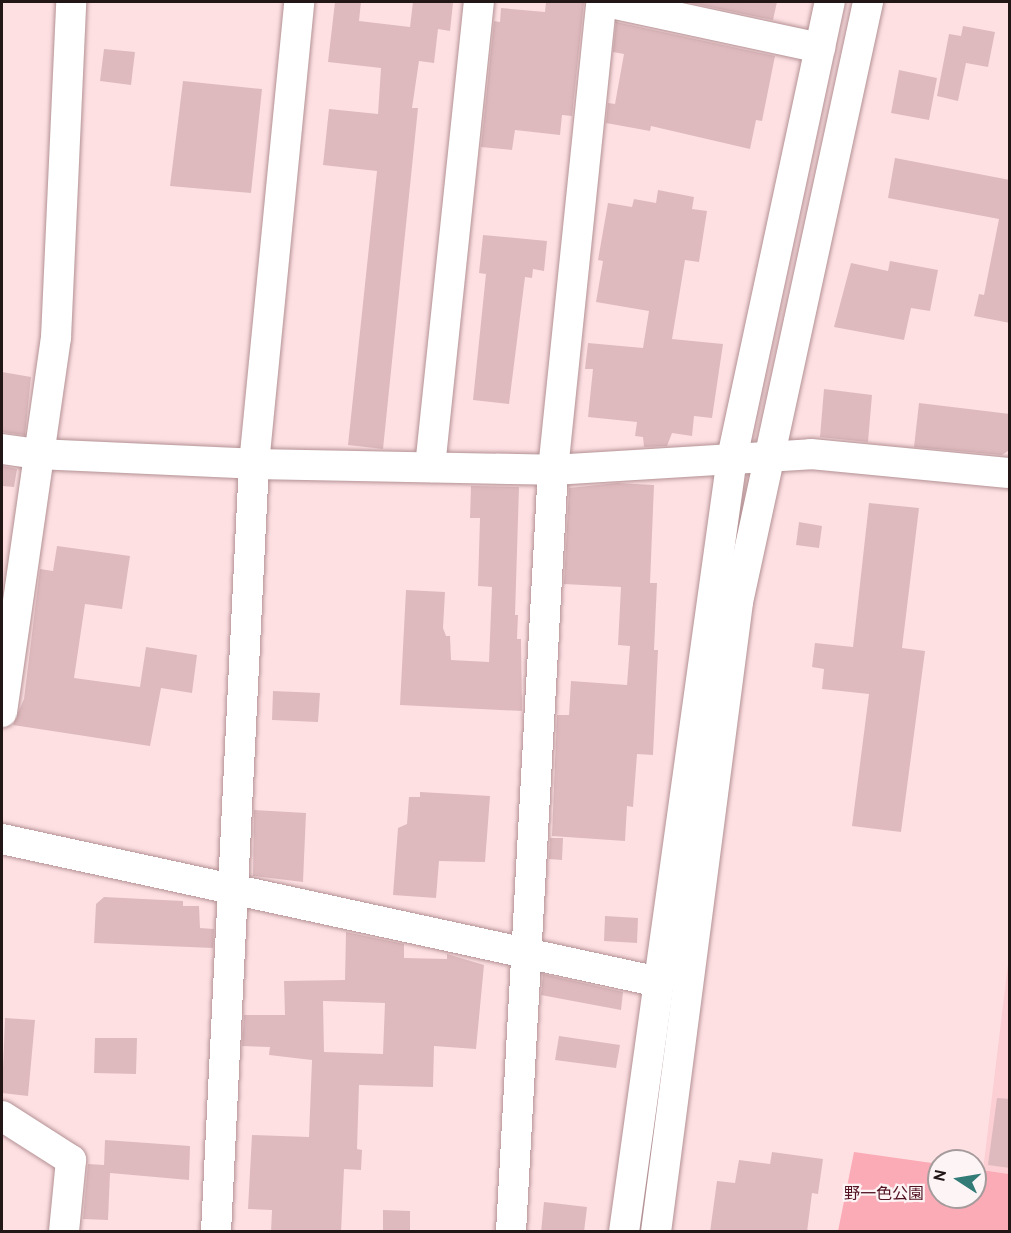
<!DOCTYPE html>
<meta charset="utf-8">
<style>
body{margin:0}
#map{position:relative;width:1011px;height:1233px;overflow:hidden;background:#fee0e3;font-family:Overpass,"Noto Sans JP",sans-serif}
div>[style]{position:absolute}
.built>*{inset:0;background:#fccfd4}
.green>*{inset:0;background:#fbabb5}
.building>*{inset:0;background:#debabe}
.roads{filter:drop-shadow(0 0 2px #b39194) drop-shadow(0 0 2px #b39194)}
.minor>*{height:30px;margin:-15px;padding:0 15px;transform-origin:15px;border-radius:15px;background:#fff}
span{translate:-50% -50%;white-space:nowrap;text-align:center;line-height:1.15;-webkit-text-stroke:4.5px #fcf4f5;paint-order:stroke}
.park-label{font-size:16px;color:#521221}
.frame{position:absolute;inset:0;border:3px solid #221617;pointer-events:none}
.north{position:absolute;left:927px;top:1149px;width:60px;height:60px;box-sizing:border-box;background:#fcf4f5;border:2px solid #a59b9c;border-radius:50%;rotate:282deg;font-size:16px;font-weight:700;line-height:24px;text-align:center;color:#221617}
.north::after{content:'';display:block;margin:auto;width:21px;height:27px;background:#327b77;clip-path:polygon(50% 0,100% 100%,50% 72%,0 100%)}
</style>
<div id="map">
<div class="built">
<i style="clip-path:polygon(1009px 956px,1009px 1174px,983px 1170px)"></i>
</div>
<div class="green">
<i style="clip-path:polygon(854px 1152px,939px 1164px,939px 1197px,975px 1197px,975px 1169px,1009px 1174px,1009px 1231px,838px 1231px)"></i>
</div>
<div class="building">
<i style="clip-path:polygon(335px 2px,361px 2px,359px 21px,410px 27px,413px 2px,453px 3px,450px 31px,438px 29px,434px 63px,419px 61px,412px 108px,418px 108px,383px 449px,348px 445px,377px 171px,323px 165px,329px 109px,378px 114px,381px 68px,328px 62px)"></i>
<i style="clip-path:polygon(546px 2px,584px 2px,572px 116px,562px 115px,560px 135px,515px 130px,512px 150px,481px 147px,494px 21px,500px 22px,501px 8px,545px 12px)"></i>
<i style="clip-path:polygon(686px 2px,777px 2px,773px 20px)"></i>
<i style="clip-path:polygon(616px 22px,775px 56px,762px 121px,756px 120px,750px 149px,651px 126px,650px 131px,606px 123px,608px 103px,615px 104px,624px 54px,613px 52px)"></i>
<i style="clip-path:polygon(963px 26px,995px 32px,988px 67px,966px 63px,958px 101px,937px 96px,949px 34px,961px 36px)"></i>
<i style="clip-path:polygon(104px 49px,135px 52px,131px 85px,100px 81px)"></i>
<i style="clip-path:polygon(899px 70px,937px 78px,929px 120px,891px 113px)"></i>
<i style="clip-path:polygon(183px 81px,262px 89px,251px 193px,170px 186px)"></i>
<i style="clip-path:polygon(895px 158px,1010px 180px,1010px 323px,974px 316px,979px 294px,984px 295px,999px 219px,888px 198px)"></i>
<i style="clip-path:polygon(658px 190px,694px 197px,692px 209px,707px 211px,699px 262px,685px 260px,672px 339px,723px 344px,712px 418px,694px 416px,692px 436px,672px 433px,667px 446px,644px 447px,643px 437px,635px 436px,637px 422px,588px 417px,593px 369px,585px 369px,588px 343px,643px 348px,649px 311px,596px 302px,603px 261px,598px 260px,608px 203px,632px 207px,634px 199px,656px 203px)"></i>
<i style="clip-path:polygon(483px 235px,547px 241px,544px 271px,533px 269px,532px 278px,525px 277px,509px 404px,473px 400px,486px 274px,479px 273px)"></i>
<i style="clip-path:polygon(890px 261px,938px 270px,930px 311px,911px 308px,904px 340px,834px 327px,851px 263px,888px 271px)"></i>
<i style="clip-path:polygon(2px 372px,31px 377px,25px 435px,2px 432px)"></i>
<i style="clip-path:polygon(824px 389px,872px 395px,868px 442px,820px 437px)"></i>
<i style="clip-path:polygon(919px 403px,1010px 414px,1008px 451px,1002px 455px,914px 447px)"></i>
<i style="clip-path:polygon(2px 466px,17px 469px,14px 487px,2px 486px)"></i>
<i style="clip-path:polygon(617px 483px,654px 485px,650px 583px,657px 583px,654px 650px,658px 650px,653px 755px,637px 754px,633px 807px,627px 806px,625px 841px,552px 836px,557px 715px,569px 715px,571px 681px,627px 685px,630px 646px,618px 645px,621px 587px,564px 584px,569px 488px)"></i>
<i style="clip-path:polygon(471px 486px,519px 487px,515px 615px,518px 615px,517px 639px,521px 639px,522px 711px,400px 705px,406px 590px,445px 592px,443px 628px,446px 636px,450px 636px,451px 660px,489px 662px,492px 587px,478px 586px,480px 518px,470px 518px)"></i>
<i style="clip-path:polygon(869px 503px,919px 508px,902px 648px,925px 651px,901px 832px,852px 826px,869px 694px,822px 689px,824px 669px,812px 667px,815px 643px,853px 647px)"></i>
<i style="clip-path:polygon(799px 522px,822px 526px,819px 548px,796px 545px)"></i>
<i style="clip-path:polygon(57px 546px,130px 556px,122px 609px,85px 604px,74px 678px,140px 687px,146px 647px,197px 655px,192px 693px,161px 688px,150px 746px,13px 725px,24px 699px,40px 569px,53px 571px)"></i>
<i style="clip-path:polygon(273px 691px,320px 693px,318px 722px,272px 720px)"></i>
<i style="clip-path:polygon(420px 792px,490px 796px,485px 862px,439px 861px,436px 898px,393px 895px,398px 828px,407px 824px,409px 797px,420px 797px)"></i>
<i style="clip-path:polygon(254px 810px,306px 813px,303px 882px,253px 876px)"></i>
<i style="clip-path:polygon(550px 838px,563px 838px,562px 860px,549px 859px)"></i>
<i style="clip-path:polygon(104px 897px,183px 901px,183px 906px,199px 906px,200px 928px,214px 929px,213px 948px,94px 943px,96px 904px)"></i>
<i style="clip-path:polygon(605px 916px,638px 918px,637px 943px,604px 941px)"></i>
<i style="clip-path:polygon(evenodd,346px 932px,404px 944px,404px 958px,447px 959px,447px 954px,484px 965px,476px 1049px,434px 1046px,433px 1087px,359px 1085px,357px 1149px,362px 1150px,361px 1170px,344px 1169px,341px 1232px,271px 1232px,272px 1210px,248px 1209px,252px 1135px,309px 1137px,312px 1060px,269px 1055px,270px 1047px,242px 1046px,244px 1015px,285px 1015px,284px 981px,345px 980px,346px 932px,323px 1001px,385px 1003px,383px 1054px,324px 1052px,323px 1001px)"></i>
<i style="clip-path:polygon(543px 974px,623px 992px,621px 1010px,541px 995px)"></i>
<i style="clip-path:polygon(5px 1018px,35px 1020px,28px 1096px,2px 1093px)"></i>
<i style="clip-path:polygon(559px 1036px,620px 1045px,616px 1068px,555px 1060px)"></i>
<i style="clip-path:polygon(95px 1038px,137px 1038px,136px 1074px,94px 1073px)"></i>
<i style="clip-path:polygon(997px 1098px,1010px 1099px,1010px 1168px,988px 1165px)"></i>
<i style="clip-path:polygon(105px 1140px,190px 1146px,189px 1180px,110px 1173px,108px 1220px,83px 1219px,88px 1164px,104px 1165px)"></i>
<i style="clip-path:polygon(772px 1152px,823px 1159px,818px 1194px,812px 1193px,807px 1232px,710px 1232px,717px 1181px,735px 1183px,739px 1160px,770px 1164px)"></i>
<i style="clip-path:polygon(544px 1202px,587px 1207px,584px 1232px,541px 1232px)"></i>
<i style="clip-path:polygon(383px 1210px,410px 1211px,410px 1232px,383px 1232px)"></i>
</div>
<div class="roads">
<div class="minor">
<i style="left:606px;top:2px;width:219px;rotate:12.1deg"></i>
<i style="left:2px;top:449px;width:35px;rotate:8deg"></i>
<i style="left:37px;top:454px;width:217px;rotate:2.6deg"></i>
<i style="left:254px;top:464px;width:299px;rotate:1.1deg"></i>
<i style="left:553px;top:470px;width:258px;rotate:-3.5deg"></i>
<i style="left:811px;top:454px;width:200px;rotate:5.5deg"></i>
<i style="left:430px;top:467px;width:468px;rotate:-84deg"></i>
<i style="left:2px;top:712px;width:378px;rotate:-81.8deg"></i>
<i style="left:56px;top:338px;width:336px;rotate:-87.4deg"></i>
<i style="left:2px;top:839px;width:672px;rotate:12.28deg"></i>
<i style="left:2px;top:1116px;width:82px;rotate:32.5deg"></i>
<i style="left:71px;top:1160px;width:72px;rotate:95.6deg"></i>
<i style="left:216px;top:1232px;width:769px;rotate:-87.17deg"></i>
<i style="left:254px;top:464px;width:464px;rotate:-84.4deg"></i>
<i style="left:511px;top:1232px;width:763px;rotate:-86.85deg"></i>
<i style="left:553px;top:470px;width:470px;rotate:-84.1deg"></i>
<i style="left:624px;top:1232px;width:781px;rotate:-82.06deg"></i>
<i style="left:732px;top:458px;width:466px;rotate:-77.9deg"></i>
<i style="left:656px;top:1232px;width:635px;rotate:-82.58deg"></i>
<i style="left:738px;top:602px;width:614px;rotate:-77.77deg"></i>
</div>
</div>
<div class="park-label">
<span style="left:884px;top:1195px">野一色公園</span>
</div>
<div class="frame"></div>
<div class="north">N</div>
</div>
